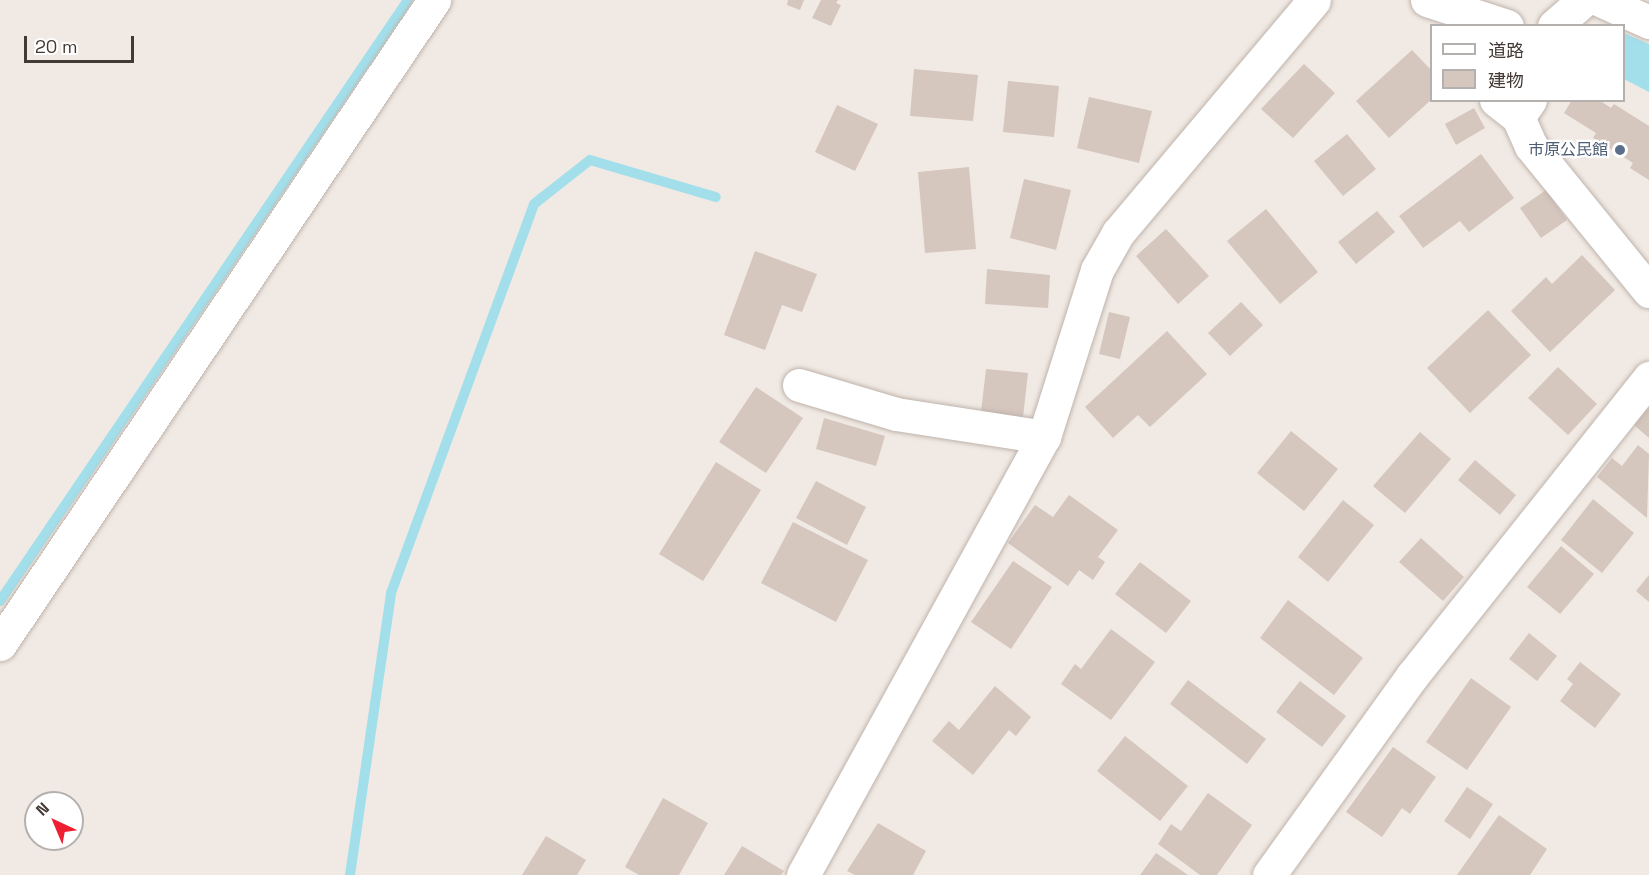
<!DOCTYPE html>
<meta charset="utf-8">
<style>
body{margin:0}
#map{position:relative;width:1649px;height:875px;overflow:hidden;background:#f1eae4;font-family:"Space Grotesk","Noto Sans JP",sans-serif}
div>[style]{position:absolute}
.water>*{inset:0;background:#a3dfeb}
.stream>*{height:10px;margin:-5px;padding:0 5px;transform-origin:5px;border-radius:5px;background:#a3dfeb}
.building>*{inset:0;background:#d5c6be}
.roads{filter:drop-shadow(0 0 2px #bfb3ab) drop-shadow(0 0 2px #bfb3ab)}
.minor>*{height:33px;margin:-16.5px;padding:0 16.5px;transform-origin:16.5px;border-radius:16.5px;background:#fff}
.dots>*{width:16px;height:16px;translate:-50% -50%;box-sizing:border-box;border:3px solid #fff;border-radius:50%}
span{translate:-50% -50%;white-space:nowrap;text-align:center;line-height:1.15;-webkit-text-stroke:4.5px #fff;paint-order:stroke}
.service-label{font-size:16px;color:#4e5e75}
.right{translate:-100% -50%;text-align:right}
.legend{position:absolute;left:1430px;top:24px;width:195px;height:78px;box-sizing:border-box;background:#fff;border:2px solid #b4b0ae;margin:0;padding:8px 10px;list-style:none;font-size:18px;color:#433a35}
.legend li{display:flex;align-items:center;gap:12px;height:30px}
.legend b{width:30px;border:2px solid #b4b0ae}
.north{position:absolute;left:24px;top:791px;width:60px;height:60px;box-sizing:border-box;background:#fff;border:2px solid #b4b0ae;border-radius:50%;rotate:316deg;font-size:16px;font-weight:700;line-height:24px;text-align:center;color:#433a35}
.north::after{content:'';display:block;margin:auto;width:21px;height:27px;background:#ee1f31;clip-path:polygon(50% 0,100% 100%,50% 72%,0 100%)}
.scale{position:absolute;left:24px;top:36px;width:110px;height:27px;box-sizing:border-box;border:3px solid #433a35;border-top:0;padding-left:8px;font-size:18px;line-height:21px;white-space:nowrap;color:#433a35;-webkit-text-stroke:4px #fff;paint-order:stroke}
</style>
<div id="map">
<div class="water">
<i style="clip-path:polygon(1624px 33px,1649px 44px,1649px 92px,1624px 79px)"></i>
</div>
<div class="stream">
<i style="left:0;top:601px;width:726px;rotate:-55.83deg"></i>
<i style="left:350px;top:875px;width:285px;rotate:-81.7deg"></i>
<i style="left:391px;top:593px;width:414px;rotate:-69.8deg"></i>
<i style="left:534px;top:204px;width:71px;rotate:-38.2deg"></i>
<i style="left:590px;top:160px;width:131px;rotate:16.4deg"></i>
</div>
<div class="building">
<i style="clip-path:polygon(788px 0,804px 0,800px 10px,787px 5px)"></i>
<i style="clip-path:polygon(821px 0,838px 0,836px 3px,841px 5px,831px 26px,812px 18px)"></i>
<i style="clip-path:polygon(1412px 50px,1432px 71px,1432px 99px,1389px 138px,1356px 101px)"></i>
<i style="clip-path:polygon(1304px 64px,1335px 93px,1293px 138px,1261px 109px)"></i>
<i style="clip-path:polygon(914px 69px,978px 75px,973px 121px,910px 116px)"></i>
<i style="clip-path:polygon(1008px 81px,1059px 86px,1054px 137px,1003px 132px)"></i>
<i style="clip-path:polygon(1089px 97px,1152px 111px,1139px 163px,1077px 148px)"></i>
<i style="clip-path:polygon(1572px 100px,1599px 100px,1611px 108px,1614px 104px,1649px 126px,1649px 180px,1630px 168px,1633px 163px,1593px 138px,1596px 133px,1564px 113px)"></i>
<i style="clip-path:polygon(837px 105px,878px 124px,855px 171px,815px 152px)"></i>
<i style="clip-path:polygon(1474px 108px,1485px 128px,1456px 145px,1445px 124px)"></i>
<i style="clip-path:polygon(1347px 134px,1376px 169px,1343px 196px,1314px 161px)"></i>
<i style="clip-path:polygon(1481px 154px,1514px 198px,1469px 232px,1460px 221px,1423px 248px,1399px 216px)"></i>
<i style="clip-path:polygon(969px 167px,976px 249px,925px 253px,918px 172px)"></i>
<i style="clip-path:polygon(1024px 179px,1071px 190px,1056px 250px,1010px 238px)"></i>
<i style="clip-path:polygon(1546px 190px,1567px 220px,1541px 238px,1520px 208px)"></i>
<i style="clip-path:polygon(1266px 209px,1318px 272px,1280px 304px,1227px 241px)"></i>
<i style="clip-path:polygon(1377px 211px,1395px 232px,1356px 264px,1338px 242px)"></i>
<i style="clip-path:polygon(1166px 229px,1209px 276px,1178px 304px,1136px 256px)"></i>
<i style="clip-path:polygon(755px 251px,817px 274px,802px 312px,782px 305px,765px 350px,724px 335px)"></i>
<i style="clip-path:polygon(1582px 255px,1615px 290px,1550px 352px,1511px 311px,1546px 277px,1552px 284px)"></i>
<i style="clip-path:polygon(987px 269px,1050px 275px,1048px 308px,985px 304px)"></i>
<i style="clip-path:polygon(1241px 302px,1263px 325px,1230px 356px,1208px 333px)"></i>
<i style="clip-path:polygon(1488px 310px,1531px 355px,1470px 413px,1427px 368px)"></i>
<i style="clip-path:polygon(1109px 312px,1130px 317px,1120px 359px,1099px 354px)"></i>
<i style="clip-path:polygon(1167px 331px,1207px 374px,1150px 427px,1138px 415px,1113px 438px,1085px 407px)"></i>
<i style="clip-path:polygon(1558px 367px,1597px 404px,1568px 435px,1528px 398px)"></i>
<i style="clip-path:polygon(986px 369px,1028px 373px,1023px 417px,981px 412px)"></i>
<i style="clip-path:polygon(756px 387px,803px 418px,766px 473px,719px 442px)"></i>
<i style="clip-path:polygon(1649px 407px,1649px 438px,1634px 425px)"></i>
<i style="clip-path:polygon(824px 418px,885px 436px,876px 466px,816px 449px)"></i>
<i style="clip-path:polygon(1291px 431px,1338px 469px,1304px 511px,1257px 473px)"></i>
<i style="clip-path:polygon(1420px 432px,1451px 459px,1405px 513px,1373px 486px)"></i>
<i style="clip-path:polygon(1638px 445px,1649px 454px,1647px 518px,1597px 477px,1612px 458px,1622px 466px)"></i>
<i style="clip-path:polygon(1475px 460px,1516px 495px,1500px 515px,1458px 480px)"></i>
<i style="clip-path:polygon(716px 462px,761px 490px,703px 581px,659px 554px)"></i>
<i style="clip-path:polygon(816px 481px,866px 507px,847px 545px,796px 518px)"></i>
<i style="clip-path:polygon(1069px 495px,1118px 530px,1098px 557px,1105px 562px,1093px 580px,1079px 570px,1068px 586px,1008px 543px,1035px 505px,1053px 517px)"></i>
<i style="clip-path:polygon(1593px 499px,1634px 533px,1602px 573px,1561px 540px)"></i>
<i style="clip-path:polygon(1343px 500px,1374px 525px,1328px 582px,1298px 557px)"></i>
<i style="clip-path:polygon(793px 522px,868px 560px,836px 622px,761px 583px)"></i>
<i style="clip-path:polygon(1421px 538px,1464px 577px,1443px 601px,1399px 562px)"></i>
<i style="clip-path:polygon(1561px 546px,1594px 574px,1560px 614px,1527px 587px)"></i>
<i style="clip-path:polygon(1013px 561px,1052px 587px,1011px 649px,971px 622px)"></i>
<i style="clip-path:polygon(1140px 562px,1191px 601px,1166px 633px,1115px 594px)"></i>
<i style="clip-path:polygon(1649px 575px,1649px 602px,1636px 591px)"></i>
<i style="clip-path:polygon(1288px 600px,1363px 658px,1334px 695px,1260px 638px)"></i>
<i style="clip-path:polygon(1111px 629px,1155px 662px,1111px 720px,1061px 684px,1075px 664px,1081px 669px)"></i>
<i style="clip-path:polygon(1529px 633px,1557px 656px,1537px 681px,1509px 659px)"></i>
<i style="clip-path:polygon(1580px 662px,1621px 694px,1595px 728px,1560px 701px,1573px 684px,1567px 679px)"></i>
<i style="clip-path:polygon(1471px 678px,1511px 707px,1467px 770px,1426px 742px)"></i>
<i style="clip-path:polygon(1188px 680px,1266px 739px,1247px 764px,1170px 704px)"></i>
<i style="clip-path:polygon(1300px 681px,1346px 716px,1322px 747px,1276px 712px)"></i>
<i style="clip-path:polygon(995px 686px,1031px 717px,1016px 736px,1009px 730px,973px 775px,932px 741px,949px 721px,959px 730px)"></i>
<i style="clip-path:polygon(1125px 736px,1188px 786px,1160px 821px,1097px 771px)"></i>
<i style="clip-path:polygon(1393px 747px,1436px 777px,1410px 814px,1402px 808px,1382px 837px,1346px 812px)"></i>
<i style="clip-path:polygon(1467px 787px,1493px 804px,1470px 839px,1444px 821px)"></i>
<i style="clip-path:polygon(1208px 793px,1252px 825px,1217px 875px,1200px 875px,1158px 844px,1171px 824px,1181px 831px)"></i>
<i style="clip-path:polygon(663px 798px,708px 823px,679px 875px,639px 875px,625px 867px)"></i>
<i style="clip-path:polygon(1499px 815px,1547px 849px,1530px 875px,1457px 875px)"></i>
<i style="clip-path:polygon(878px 823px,926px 851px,913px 875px,855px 875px,847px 871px)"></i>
<i style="clip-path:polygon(546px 836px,586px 860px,577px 875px,522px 875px)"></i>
<i style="clip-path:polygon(742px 846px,784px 871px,781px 875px,724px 875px)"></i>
<i style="clip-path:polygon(1156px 853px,1188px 875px,1140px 875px)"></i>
</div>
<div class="roads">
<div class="minor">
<i style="left:1427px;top:0;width:84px;rotate:18deg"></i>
<i style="left:1600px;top:0;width:54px;rotate:24.2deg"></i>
<i style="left:1554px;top:26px;width:40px;rotate:-41deg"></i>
<i style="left:1496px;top:100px;width:28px;rotate:38deg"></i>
<i style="left:1530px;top:100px;width:21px;rotate:125deg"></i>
<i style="left:1518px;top:117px;width:32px;rotate:66deg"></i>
<i style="left:1531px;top:146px;width:187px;rotate:50.9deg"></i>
<i style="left:799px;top:385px;width:101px;rotate:16.6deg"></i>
<i style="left:896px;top:414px;width:150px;rotate:8.8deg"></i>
<i style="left:0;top:644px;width:777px;rotate:-56.02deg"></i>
<i style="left:803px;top:875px;width:500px;rotate:-61.2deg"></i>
<i style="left:1044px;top:437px;width:175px;rotate:-72.4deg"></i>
<i style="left:1097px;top:270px;width:43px;rotate:-60.4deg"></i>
<i style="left:1118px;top:233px;width:304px;rotate:-49.9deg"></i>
<i style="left:1269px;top:875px;width:245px;rotate:-54.3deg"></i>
<i style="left:1412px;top:676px;width:381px;rotate:-51.5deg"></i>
</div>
</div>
<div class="dots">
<i style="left:1620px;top:150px;background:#5c6f8a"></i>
</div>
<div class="service-label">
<span class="right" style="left:1608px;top:150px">市原公民館</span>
</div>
<ul class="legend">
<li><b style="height:8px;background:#fff"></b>道路</li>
<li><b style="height:16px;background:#d5c6be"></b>建物</li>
</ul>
<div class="north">N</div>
<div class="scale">20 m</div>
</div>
